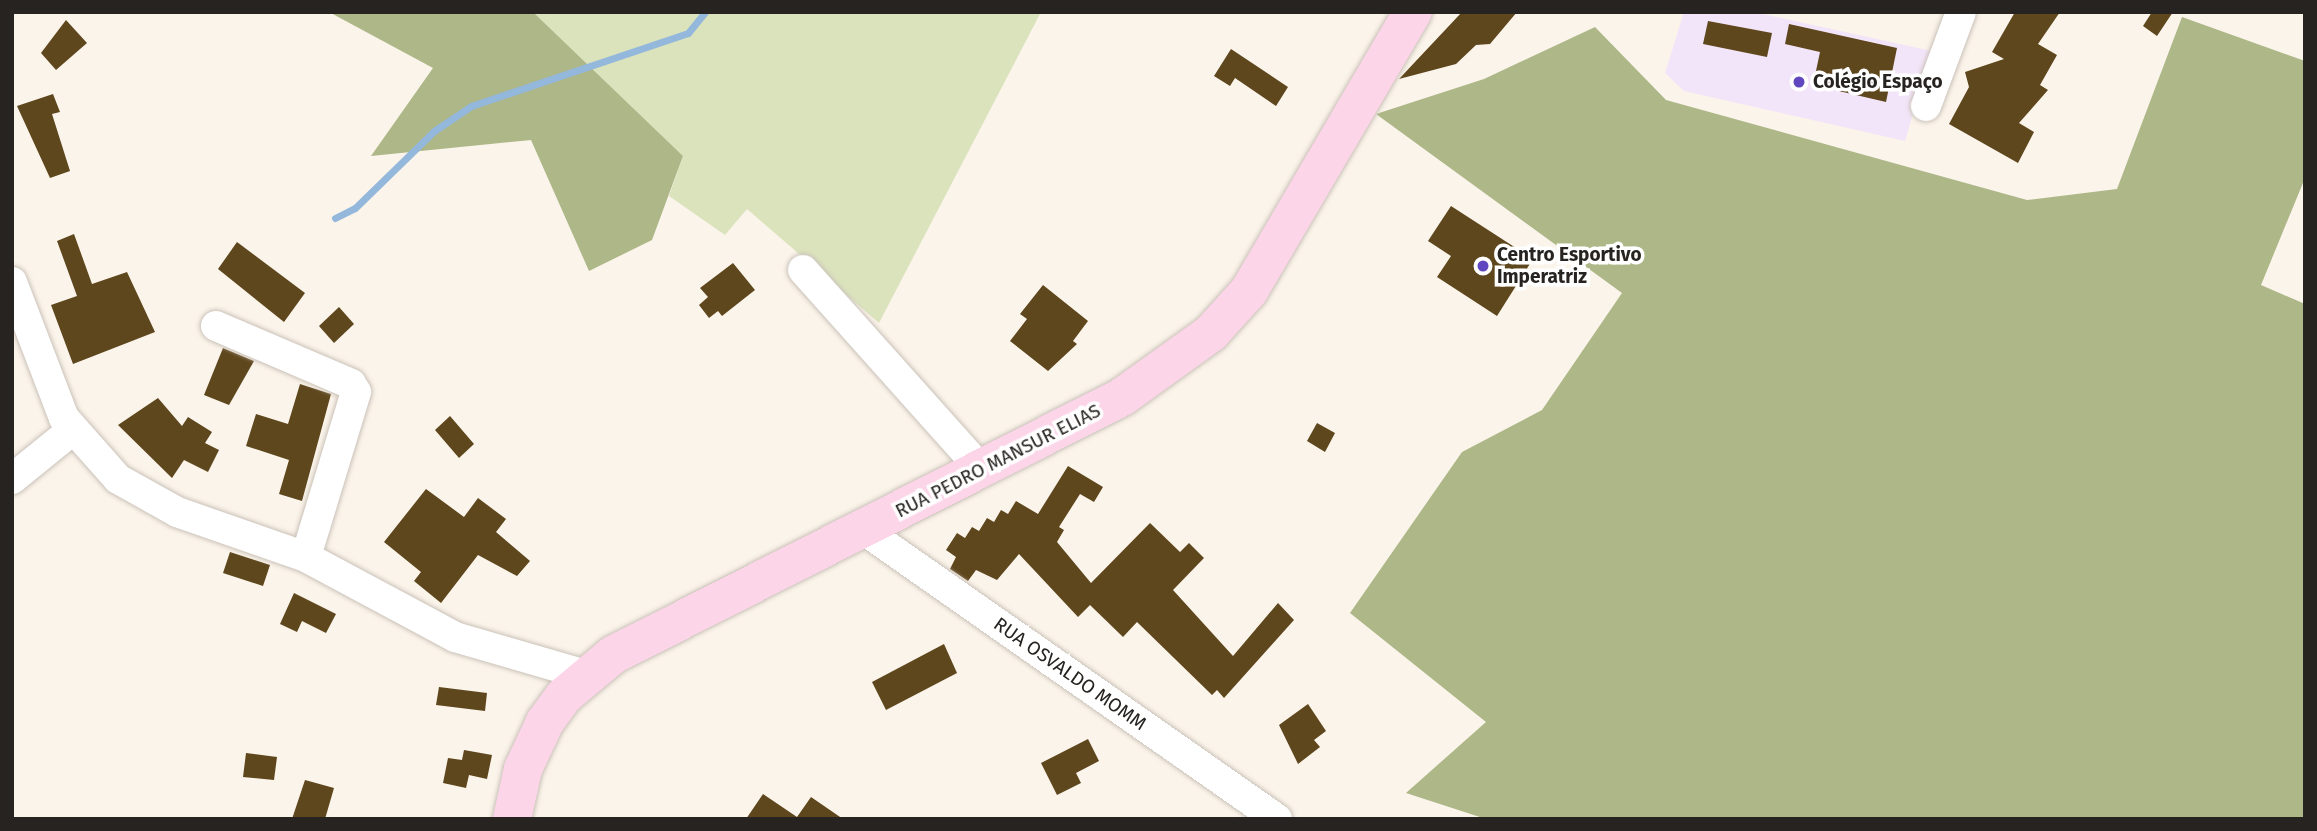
<!DOCTYPE html>
<meta charset="utf-8">
<style>
body{margin:0}
#map{position:relative;width:2317px;height:831px;overflow:hidden;background:#fbf4ea;font-family:"Fira Sans",sans-serif}
div>[style]{position:absolute}
.education>*{inset:0;background:#f3e5f9}
.green>*{inset:0;background:#dbe3bd}
.forest>*{inset:0;background:#adb787}
.stream>*{height:7px;margin:-3.5px;padding:0 3.5px;transform-origin:3.5px;border-radius:3.5px;background:#94b7dc}
.building>*{inset:0;background:#5e461d}
.roads{filter:drop-shadow(0 0 2px #cac2b9) drop-shadow(0 0 2px #cac2b9)}
.minor>*{height:30px;margin:-15px;padding:0 15px;transform-origin:15px;border-radius:15px;background:#fff}
.major>*{height:38px;margin:-19px;padding:0 19px;transform-origin:19px;border-radius:19px;background:#fdd5e9}
.dots>*{width:19px;height:19px;translate:-50% -50%;box-sizing:border-box;border:4px solid #fff;border-radius:50%}
span{translate:-50% -50%;white-space:nowrap;text-align:center;line-height:1.15;-webkit-text-stroke:7px #fff;paint-order:stroke}
.poi-label{font-size:19px;color:#262320;font-weight:700}
.left{translate:0 -50%;text-align:left}
.street-label{font-size:19px;color:#262320}
.frame{position:absolute;inset:0;border:14px solid #262320;pointer-events:none}
</style>
<div id="map">
<div class="education">
<i style="clip-path:polygon(1684px 12px,1754px 12px,1932px 51px,1905px 141px,1684px 91px,1665px 73px)"></i>
</div>
<div class="green">
<i style="clip-path:polygon(533px 12px,1041px 12px,879px 323px,747px 209px,725px 235px,669px 196px,683px 156px)"></i>
</div>
<div class="forest">
<i style="clip-path:polygon(329px 12px,533px 12px,683px 156px,652px 240px,589px 271px,531px 140px,371px 156px,433px 68px)"></i>
<i style="clip-path:polygon(2182px 17px,2305px 61px,2305px 178px,2261px 285px,2305px 304px,2305px 819px,1486px 819px,1406px 793px,1486px 722px,1350px 613px,1462px 452px,1542px 410px,1622px 293px,1376px 114px,1484px 79px,1595px 27px,1666px 100px,2027px 200px,2117px 189px)"></i>
</div>
<div class="stream">
<i style="left:335px;top:218px;width:22px;rotate:-27deg"></i>
<i style="left:355px;top:208px;width:110px;rotate:-44.3deg"></i>
<i style="left:434px;top:131px;width:45px;rotate:-34deg"></i>
<i style="left:471px;top:106px;width:229px;rotate:-18.6deg"></i>
<i style="left:688px;top:33px;width:27px;rotate:-51deg"></i>
</div>
<div class="building">
<i style="clip-path:polygon(1462px 12px,1517px 12px,1490px 44px,1476px 45px,1456px 64px,1399px 79px)"></i>
<i style="clip-path:polygon(2015px 12px,2060px 12px,2038px 44px,2057px 55px,2040px 85px,2048px 90px,2019px 123px,2034px 132px,2018px 163px,1949px 124px,1969px 87px,1965px 72px,2004px 59px,1992px 52px)"></i>
<i style="clip-path:polygon(2152px 12px,2173px 12px,2157px 36px,2143px 26px)"></i>
<i style="clip-path:polygon(66px 20px,87px 43px,56px 70px,41px 53px)"></i>
<i style="clip-path:polygon(1708px 21px,1772px 33px,1767px 57px,1703px 44px)"></i>
<i style="clip-path:polygon(1789px 24px,1897px 48px,1886px 102px,1813px 85px,1820px 52px,1785px 44px)"></i>
<i style="clip-path:polygon(1231px 49px,1288px 87px,1276px 106px,1235px 78px,1230px 86px,1214px 76px)"></i>
<i style="clip-path:polygon(53px 94px,60px 112px,52px 114px,70px 171px,50px 178px,17px 106px)"></i>
<i style="clip-path:polygon(1451px 206px,1533px 259px,1497px 316px,1437px 277px,1451px 256px,1428px 241px)"></i>
<i style="clip-path:polygon(74px 234px,92px 284px,127px 272px,155px 332px,73px 364px,51px 305px,77px 296px,57px 241px)"></i>
<i style="clip-path:polygon(237px 242px,305px 293px,284px 322px,218px 269px)"></i>
<i style="clip-path:polygon(733px 263px,755px 290px,722px 316px,718px 311px,709px 318px,699px 305px,708px 297px,700px 288px)"></i>
<i style="clip-path:polygon(1043px 285px,1088px 321px,1073px 341px,1077px 344px,1048px 371px,1010px 341px,1027px 319px,1020px 314px)"></i>
<i style="clip-path:polygon(339px 307px,354px 324px,334px 343px,319px 326px)"></i>
<i style="clip-path:polygon(223px 348px,254px 361px,229px 405px,204px 395px)"></i>
<i style="clip-path:polygon(300px 384px,331px 394px,302px 501px,279px 494px,289px 460px,246px 446px,256px 414px,288px 424px)"></i>
<i style="clip-path:polygon(158px 398px,182px 426px,188px 417px,212px 432px,205px 443px,219px 450px,208px 472px,184px 460px,172px 478px,118px 425px)"></i>
<i style="clip-path:polygon(450px 416px,474px 444px,459px 458px,435px 430px)"></i>
<i style="clip-path:polygon(1317px 423px,1335px 433px,1325px 452px,1307px 441px)"></i>
<i style="clip-path:polygon(1068px 466px,1103px 487px,1094px 502px,1080px 494px,1059px 527px,1064px 530px,1057px 542px,1091px 583px,1150px 523px,1180px 552px,1189px 543px,1204px 558px,1173px 590px,1233px 656px,1278px 603px,1294px 620px,1224px 698px,1217px 690px,1212px 695px,1137px 622px,1123px 637px,1090px 605px,1078px 617px,1019px 554px,997px 580px,976px 570px,968px 581px,950px 569px,956px 557px,946px 550px,957px 533px,965px 538px,972px 527px,979px 531px,987px 518px,994px 522px,1001px 510px,1008px 514px,1016px 501px,1038px 514px)"></i>
<i style="clip-path:polygon(426px 489px,464px 517px,478px 498px,506px 519px,496px 532px,530px 561px,517px 576px,478px 555px,441px 603px,414px 581px,421px 572px,384px 542px)"></i>
<i style="clip-path:polygon(230px 552px,270px 565px,263px 586px,223px 573px)"></i>
<i style="clip-path:polygon(294px 593px,336px 614px,326px 633px,302px 621px,297px 632px,280px 624px)"></i>
<i style="clip-path:polygon(944px 644px,957px 673px,886px 710px,872px 682px)"></i>
<i style="clip-path:polygon(439px 687px,487px 693px,485px 711px,436px 705px)"></i>
<i style="clip-path:polygon(1308px 704px,1326px 731px,1314px 740px,1320px 747px,1298px 764px,1279px 725px)"></i>
<i style="clip-path:polygon(1088px 739px,1099px 761px,1076px 773px,1081px 783px,1057px 795px,1041px 763px)"></i>
<i style="clip-path:polygon(464px 750px,492px 755px,487px 779px,469px 775px,466px 788px,443px 783px,448px 758px,462px 760px)"></i>
<i style="clip-path:polygon(246px 753px,277px 757px,274px 780px,243px 777px)"></i>
<i style="clip-path:polygon(305px 780px,334px 788px,325px 819px,292px 819px)"></i>
<i style="clip-path:polygon(763px 794px,797px 817px,811px 797px,843px 819px,746px 819px)"></i>
</div>
<div class="roads">
<div class="minor">
<i style="left:1926px;top:106px;width:100px;rotate:-69.6deg"></i>
<i style="left:803px;top:270px;width:266px;rotate:48.2deg"></i>
<i style="left:12px;top:282px;width:146px;rotate:69.1deg"></i>
<i style="left:64px;top:418px;width:81px;rotate:48.5deg"></i>
<i style="left:118px;top:479px;width:68px;rotate:29.2deg"></i>
<i style="left:177px;top:512px;width:137px;rotate:19.2deg"></i>
<i style="left:306px;top:557px;width:169px;rotate:28.2deg"></i>
<i style="left:455px;top:637px;width:136px;rotate:16.2deg"></i>
<i style="left:216px;top:326px;width:147px;rotate:23.2deg"></i>
<i style="left:351px;top:384px;width:9px;rotate:58deg"></i>
<i style="left:356px;top:392px;width:172px;rotate:106.9deg"></i>
<i style="left:12px;top:479px;width:76px;rotate:-39.1deg"></i>
<i style="left:864px;top:530px;width:504px;rotate:34.98deg"></i>
</div>
<div class="major">
<i style="left:512px;top:819px;width:51px;rotate:-77.6deg"></i>
<i style="left:523px;top:769px;width:52px;rotate:-64.9deg"></i>
<i style="left:545px;top:722px;width:32px;rotate:-54deg"></i>
<i style="left:564px;top:696px;width:64px;rotate:-39.9deg"></i>
<i style="left:613px;top:655px;width:571px;rotate:-26.88deg"></i>
<i style="left:1122px;top:397px;width:110px;rotate:-35.7deg"></i>
<i style="left:1211px;top:333px;width:57px;rotate:-47.9deg"></i>
<i style="left:1249px;top:291px;width:324px;rotate:-59.6deg"></i>
</div>
</div>
<div class="dots">
<i style="left:1799px;top:82px;background:#6147bf"></i>
<i style="left:1483px;top:266px;background:#6147bf"></i>
</div>
<div class="poi-label">
<span class="left" style="left:1813px;top:82px">Colégio Espaço</span>
<span class="left" style="left:1497px;top:266px">Centro Esportivo<br>Imperatriz</span>
</div>
<div class="street-label">
<span style="left:998px;top:461px;rotate:-27deg">RUA PEDRO MANSUR ELIAS</span>
<span style="left:1070px;top:674px;rotate:35deg">RUA OSVALDO MOMM</span>
</div>
<div class="frame"></div>
</div>
